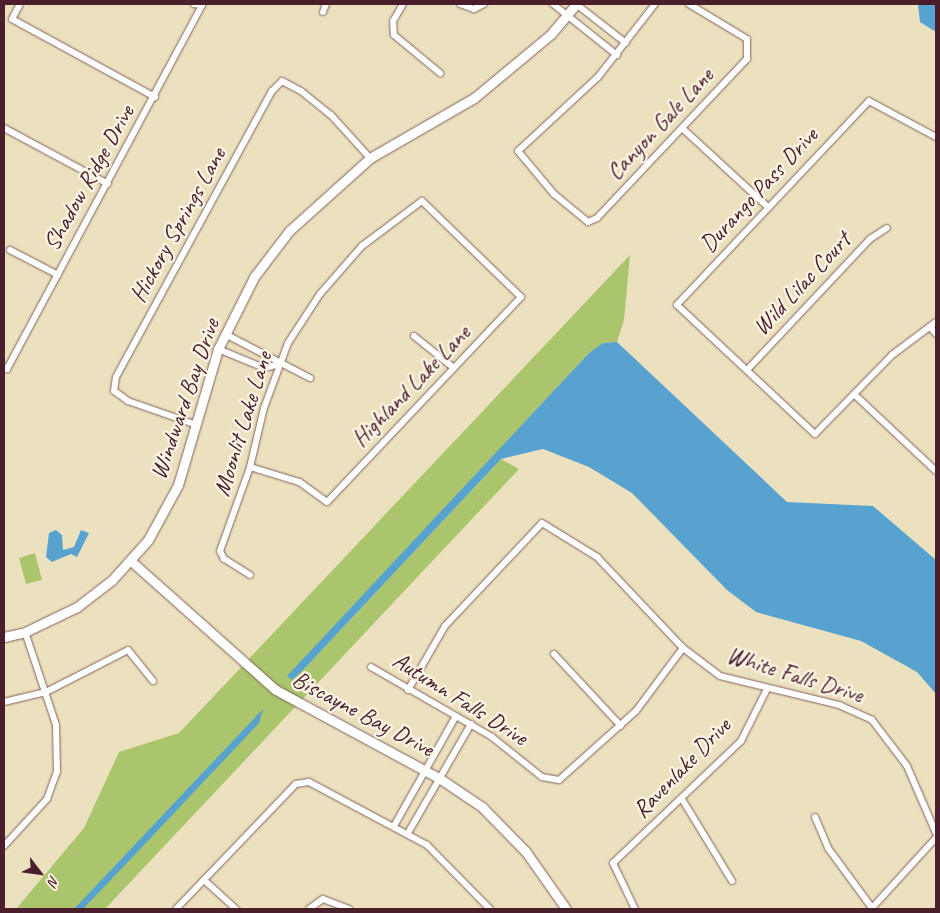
<!DOCTYPE html>
<style>
body{margin:0}
#map{position:relative;width:940px;height:913px;overflow:hidden;background:#ece1bf;font-family:Caveat,sans-serif}
div>[style]{position:absolute}
.green>*{inset:0;background:#aac56b}
.water>*{inset:0;background:#57a2cf}
.roads{filter:drop-shadow(0 0 1px #83635f) drop-shadow(0 0 1px #83635f)}
.street>*{height:6px;margin:-3px;padding:0 3px;transform-origin:3px;border-radius:3px;background:#fff}
.secondary>*{height:9px;margin:-4.5px;padding:0 4.5px;transform-origin:4.5px;border-radius:4.5px;background:#fff}
span{translate:-50% -50%;white-space:nowrap;text-align:center;line-height:1.15;-webkit-text-stroke:4.5px #fcf5e5;paint-order:stroke}
.street-label{font-size:24px;color:#4a1f2b}
.frame{position:absolute;inset:0;border:5px solid #4a1f2b;pointer-events:none}
.north{position:absolute;left:15px;top:848px;width:50px;height:50px;-webkit-text-stroke:4px #fcf5e5;paint-order:stroke;rotate:120deg;font-size:14px;font-weight:700;line-height:20px;text-align:center;color:#4a1f2b}
.north::after{content:'';display:block;margin:auto;width:18px;height:22px;background:#4a1f2b;clip-path:polygon(50% 0,100% 100%,50% 72%,0 100%)}
</style>
<div id="map">
<div class="green">
<i style="clip-path:polygon(630px 255px,624px 320px,617px 342px,603px 343px,590px 352px,287px 677px,304px 669px,501px 459px,519px 469px,105px 909px,16px 909px,84px 828px,119px 752px,179px 733px)"></i>
<i style="clip-path:polygon(35px 553px,42px 580px,26px 584px,19px 558px)"></i>
</div>
<div class="water">
<i style="clip-path:polygon(918px 4px,936px 4px,936px 32px,920px 22px)"></i>
<i style="clip-path:polygon(617px 342px,787px 502px,873px 506px,936px 560px,936px 694px,917px 672px,861px 641px,756px 612px,727px 590px,632px 493px,589px 467px,543px 449px,501px 459px,304px 669px,292px 680px,287px 676px,590px 352px,603px 343px)"></i>
<i style="clip-path:polygon(56px 530px,62px 535px,63px 550px,74px 547px,81px 530px,89px 533px,77px 557px,71px 554px,52px 562px,46px 557px,49px 533px)"></i>
<i style="clip-path:polygon(263px 709px,259px 723px,144px 845px,83px 909px,74px 909px)"></i>
</div>
<div class="roads">
<div class="street">
<i style="left:20px;top:4px;width:17px;rotate:118deg"></i>
<i style="left:12px;top:19px;width:163px;rotate:28.6deg"></i>
<i style="left:194px;top:4px;width:8px;rotate:7deg"></i>
<i style="left:403px;top:4px;width:20px;rotate:120deg"></i>
<i style="left:393px;top:21px;width:14px;rotate:86deg"></i>
<i style="left:394px;top:35px;width:60px;rotate:39.6deg"></i>
<i style="left:460px;top:4px;width:15px;rotate:20deg"></i>
<i style="left:474px;top:9px;width:11px;rotate:-27deg"></i>
<i style="left:553px;top:4px;width:82px;rotate:38.6deg"></i>
<i style="left:576px;top:4px;width:63px;rotate:38deg"></i>
<i style="left:655px;top:4px;width:93px;rotate:128deg"></i>
<i style="left:598px;top:77px;width:109px;rotate:137.2deg"></i>
<i style="left:518px;top:151px;width:56px;rotate:50.1deg"></i>
<i style="left:554px;top:194px;width:44px;rotate:39.5deg"></i>
<i style="left:588px;top:222px;width:10px;rotate:-24deg"></i>
<i style="left:597px;top:218px;width:219px;rotate:-46.7deg"></i>
<i style="left:747px;top:59px;width:20px;rotate:-90deg"></i>
<i style="left:747px;top:39px;width:68px;rotate:-148.9deg"></i>
<i style="left:323px;top:12px;width:9px;rotate:-69deg"></i>
<i style="left:4px;top:128px;width:118px;rotate:28.3deg"></i>
<i style="left:682px;top:128px;width:117px;rotate:42.6deg"></i>
<i style="left:936px;top:137px;width:76px;rotate:-151.8deg"></i>
<i style="left:869px;top:101px;width:280px;rotate:133.3deg"></i>
<i style="left:677px;top:305px;width:189px;rotate:43.1deg"></i>
<i style="left:815px;top:434px;width:110px;rotate:-45.7deg"></i>
<i style="left:892px;top:355px;width:55px;rotate:-36.9deg"></i>
<i style="left:10px;top:250px;width:54px;rotate:27.5deg"></i>
<i style="left:930px;top:327px;width:9px;rotate:49deg"></i>
<i style="left:225px;top:334px;width:96px;rotate:27.4deg"></i>
<i style="left:414px;top:336px;width:51px;rotate:38.7deg"></i>
<i style="left:218px;top:349px;width:50px;rotate:22.4deg"></i>
<i style="left:264px;top:368px;width:16px;rotate:-14deg"></i>
<i style="left:4px;top:367px;width:4px;rotate:34deg"></i>
<i style="left:7px;top:369px;width:414px;rotate:-61.8deg"></i>
<i style="left:747px;top:370px;width:180px;rotate:-46.8deg"></i>
<i style="left:870px;top:239px;width:20px;rotate:-33deg"></i>
<i style="left:855px;top:395px;width:111px;rotate:43.2deg"></i>
<i style="left:194px;top:424px;width:70px;rotate:-160.8deg"></i>
<i style="left:128px;top:401px;width:17px;rotate:-144deg"></i>
<i style="left:114px;top:391px;width:14px;rotate:-82deg"></i>
<i style="left:116px;top:377px;width:326px;rotate:-61.4deg"></i>
<i style="left:272px;top:91px;width:14px;rotate:-45deg"></i>
<i style="left:282px;top:81px;width:21px;rotate:28deg"></i>
<i style="left:301px;top:91px;width:38px;rotate:39deg"></i>
<i style="left:331px;top:115px;width:58px;rotate:47.8deg"></i>
<i style="left:250px;top:575px;width:31px;rotate:-148deg"></i>
<i style="left:224px;top:559px;width:9px;rotate:-117deg"></i>
<i style="left:220px;top:551px;width:89px;rotate:-70.3deg"></i>
<i style="left:250px;top:467px;width:61px;rotate:-76.7deg"></i>
<i style="left:264px;top:408px;width:69px;rotate:-69.7deg"></i>
<i style="left:288px;top:343px;width:59px;rotate:-56.9deg"></i>
<i style="left:320px;top:294px;width:64px;rotate:-48.8deg"></i>
<i style="left:362px;top:246px;width:75px;rotate:-36.9deg"></i>
<i style="left:422px;top:201px;width:138px;rotate:44.1deg"></i>
<i style="left:521px;top:297px;width:282px;rotate:133.4deg"></i>
<i style="left:327px;top:502px;width:34px;rotate:-144deg"></i>
<i style="left:299px;top:482px;width:51px;rotate:-163deg"></i>
<i style="left:554px;top:654px;width:98px;rotate:47.1deg"></i>
<i style="left:371px;top:667px;width:140px;rotate:30deg"></i>
<i style="left:492px;top:737px;width:64px;rotate:38.7deg"></i>
<i style="left:542px;top:777px;width:17px;rotate:10deg"></i>
<i style="left:559px;top:780px;width:103px;rotate:-41.9deg"></i>
<i style="left:636px;top:711px;width:79px;rotate:-53.3deg"></i>
<i style="left:408px;top:690px;width:74px;rotate:-60deg"></i>
<i style="left:445px;top:626px;width:141px;rotate:-46.7deg"></i>
<i style="left:542px;top:523px;width:65px;rotate:31.7deg"></i>
<i style="left:597px;top:557px;width:125px;rotate:46.6deg"></i>
<i style="left:683px;top:648px;width:46px;rotate:37.1deg"></i>
<i style="left:720px;top:676px;width:122px;rotate:13.7deg"></i>
<i style="left:839px;top:705px;width:36px;rotate:24deg"></i>
<i style="left:872px;top:720px;width:58px;rotate:52.7deg"></i>
<i style="left:907px;top:766px;width:73px;rotate:66.6deg"></i>
<i style="left:4px;top:702px;width:43px;rotate:-13.4deg"></i>
<i style="left:46px;top:692px;width:92px;rotate:-27.1deg"></i>
<i style="left:128px;top:650px;width:40px;rotate:51deg"></i>
<i style="left:682px;top:799px;width:96px;rotate:58.6deg"></i>
<i style="left:815px;top:817px;width:34px;rotate:67deg"></i>
<i style="left:828px;top:848px;width:74px;rotate:53.7deg"></i>
<i style="left:872px;top:908px;width:95px;rotate:-47.6deg"></i>
<i style="left:394px;top:826px;width:126px;rotate:-60.6deg"></i>
<i style="left:408px;top:833px;width:126px;rotate:-60deg"></i>
<i style="left:4px;top:846px;width:64px;rotate:-47.5deg"></i>
<i style="left:47px;top:799px;width:29px;rotate:-70deg"></i>
<i style="left:57px;top:772px;width:47px;rotate:-91.2deg"></i>
<i style="left:56px;top:725px;width:98px;rotate:-108.4deg"></i>
<i style="left:204px;top:880px;width:43px;rotate:42.2deg"></i>
<i style="left:176px;top:909px;width:173px;rotate:-46.2deg"></i>
<i style="left:296px;top:784px;width:13px;rotate:-9deg"></i>
<i style="left:309px;top:782px;width:134px;rotate:28.1deg"></i>
<i style="left:427px;top:845px;width:90px;rotate:45.5deg"></i>
<i style="left:309px;top:909px;width:17px;rotate:-36deg"></i>
<i style="left:323px;top:899px;width:28px;rotate:21deg"></i>
<i style="left:635px;top:909px;width:51px;rotate:-115.6deg"></i>
<i style="left:613px;top:863px;width:177px;rotate:-43.6deg"></i>
<i style="left:741px;top:741px;width:58px;rotate:-63.4deg"></i>
</div>
<div class="secondary">
<i style="left:131px;top:561px;width:194px;rotate:41.7deg"></i>
<i style="left:276px;top:690px;width:185px;rotate:28.4deg"></i>
<i style="left:439px;top:778px;width:52px;rotate:34deg"></i>
<i style="left:482px;top:807px;width:63px;rotate:45.6deg"></i>
<i style="left:526px;top:852px;width:70px;rotate:54.9deg"></i>
<i style="left:4px;top:637px;width:22px;rotate:-13deg"></i>
<i style="left:25px;top:632px;width:58px;rotate:-25.7deg"></i>
<i style="left:77px;top:607px;width:44px;rotate:-37.6deg"></i>
<i style="left:112px;top:580px;width:54px;rotate:-48deg"></i>
<i style="left:148px;top:540px;width:63px;rotate:-61.4deg"></i>
<i style="left:178px;top:485px;width:142px;rotate:-73.6deg"></i>
<i style="left:218px;top:349px;width:80px;rotate:-63.4deg"></i>
<i style="left:254px;top:277px;width:58px;rotate:-52.7deg"></i>
<i style="left:289px;top:231px;width:109px;rotate:-42deg"></i>
<i style="left:370px;top:158px;width:120px;rotate:-30deg"></i>
<i style="left:474px;top:98px;width:100px;rotate:-39.7deg"></i>
<i style="left:551px;top:34px;width:39px;rotate:-50deg"></i>
</div>
</div>
<div class="street-label">
<span style="left:660px;top:124px;rotate:-47deg">Canyon Gale Lane</span>
<span style="left:89px;top:178px;rotate:-61deg">Shadow Ridge Drive</span>
<span style="left:759px;top:190px;rotate:-47deg">Durango Pass Drive</span>
<span style="left:178px;top:225px;rotate:-61deg">Hickory Springs Lane</span>
<span style="left:802px;top:284px;rotate:-47deg">Wild Lilac Court</span>
<span style="left:411px;top:386px;rotate:-46deg">Highland Lake Lane</span>
<span style="left:185px;top:399px;rotate:-71deg">Windward Bay Drive</span>
<span style="left:243px;top:424px;rotate:-73deg">Moonlit Lake Lane</span>
<span style="left:795px;top:675px;rotate:17deg">White Falls Drive</span>
<span style="left:460px;top:699px;rotate:32deg">Autumn Falls Drive</span>
<span style="left:363px;top:714px;rotate:28deg">Biscayne Bay Drive</span>
<span style="left:682px;top:768px;rotate:-46deg">Ravenlake Drive</span>
</div>
<div class="frame"></div>
<div class="north">N</div>
</div>
